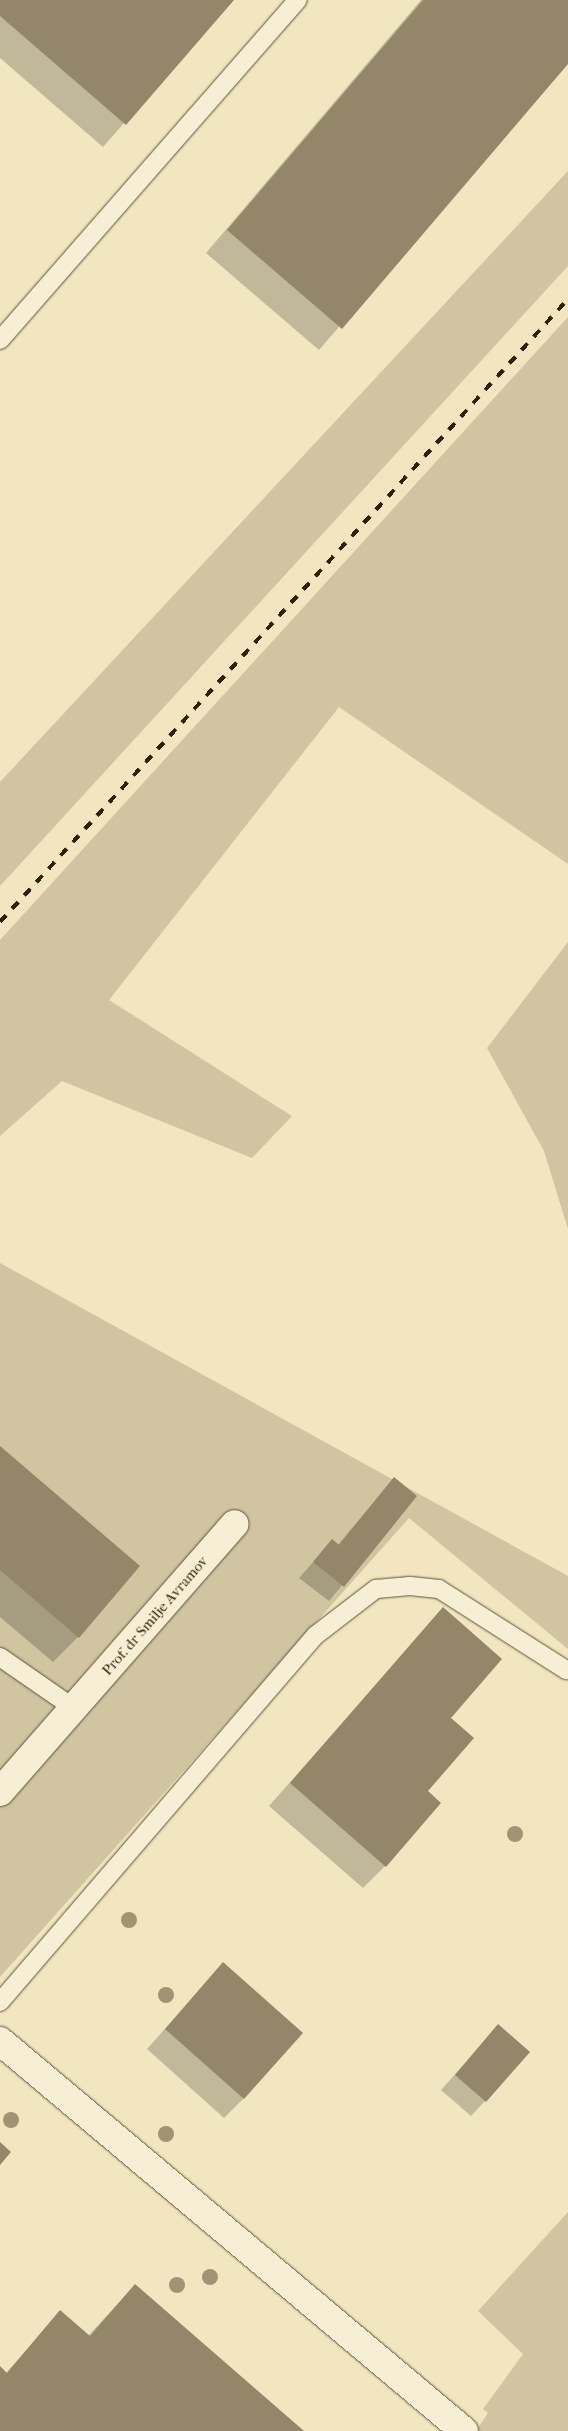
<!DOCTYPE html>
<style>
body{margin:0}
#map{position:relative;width:568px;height:2431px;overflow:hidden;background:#f1e6c0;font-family:"IM FELL French Canon",serif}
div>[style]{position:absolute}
.green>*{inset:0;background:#d0c4a1}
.shadow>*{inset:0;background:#0003}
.building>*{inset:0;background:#948669}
.roads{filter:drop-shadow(0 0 1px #605138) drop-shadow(0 0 1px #605138)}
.lane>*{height:18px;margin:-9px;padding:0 9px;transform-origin:9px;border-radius:9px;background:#f6efd6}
.street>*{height:28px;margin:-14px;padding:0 14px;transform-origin:14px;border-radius:14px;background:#f6efd6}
.rail>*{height:4px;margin-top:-2px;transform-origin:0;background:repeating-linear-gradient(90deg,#301f0a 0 9px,transparent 0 18px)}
.trees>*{width:16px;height:16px;margin:-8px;border-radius:50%;background:#a19475}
span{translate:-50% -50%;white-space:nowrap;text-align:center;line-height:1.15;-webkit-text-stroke:4px #f6efd6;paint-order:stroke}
.street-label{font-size:15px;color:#301f0a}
</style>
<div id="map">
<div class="green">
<i style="clip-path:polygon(568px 171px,568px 266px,0 886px,0 782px)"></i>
<i style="clip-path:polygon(568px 317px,568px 864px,339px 707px,109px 1000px,292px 1116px,252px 1158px,62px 1081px,0 1136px,0 940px)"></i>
<i style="clip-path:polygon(568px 942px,568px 1229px,544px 1151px,487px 1048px)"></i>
<i style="clip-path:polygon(0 1263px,568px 1576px,568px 1649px,409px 1518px,0 1977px)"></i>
<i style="clip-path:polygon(568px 2212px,568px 2431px,476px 2431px,488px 2413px,483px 2409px,523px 2354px,478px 2311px)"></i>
</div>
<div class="shadow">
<i style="clip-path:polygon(0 0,232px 0,103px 147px,0 58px)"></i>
<i style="clip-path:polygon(421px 0,568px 0,568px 62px,319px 350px,206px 253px)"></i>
<i style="clip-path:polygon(0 1447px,78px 1637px,53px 1662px,0 1617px)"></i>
<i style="clip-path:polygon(394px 1478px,416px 1496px,329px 1601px,299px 1578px,332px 1541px,337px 1546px)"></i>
<i style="clip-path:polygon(443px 1609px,449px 1718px,426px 1791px,385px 1866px,363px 1888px,269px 1806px)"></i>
<i style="clip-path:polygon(223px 1964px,244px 2098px,224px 2118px,147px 2049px)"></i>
<i style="clip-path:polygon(498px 2026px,485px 2101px,471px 2116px,441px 2090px)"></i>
<i style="clip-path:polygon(135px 2285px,302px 2431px,0 2431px,0 2368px,6px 2373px,60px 2312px,88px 2336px)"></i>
</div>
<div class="building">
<i style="clip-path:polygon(0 0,234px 0,126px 125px,0 16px)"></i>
<i style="clip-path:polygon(423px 0,568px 0,568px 64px,342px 329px,227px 230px)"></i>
<i style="clip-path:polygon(0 1446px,140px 1566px,79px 1638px,0 1570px)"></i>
<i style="clip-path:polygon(394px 1477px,417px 1496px,344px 1587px,313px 1562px,332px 1539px,339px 1545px)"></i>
<i style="clip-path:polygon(443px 1607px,502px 1659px,451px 1718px,474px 1738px,428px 1791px,441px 1803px,386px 1867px,290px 1783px)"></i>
<i style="clip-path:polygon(223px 1962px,303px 2033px,244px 2099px,165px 2029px)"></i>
<i style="clip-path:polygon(498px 2024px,530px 2052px,486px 2102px,455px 2075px)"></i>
<i style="clip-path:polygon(0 2142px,11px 2152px,0 2165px)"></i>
<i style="clip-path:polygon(135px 2284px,304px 2431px,0 2431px,0 2366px,7px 2373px,60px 2310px,90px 2336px)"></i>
</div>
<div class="roads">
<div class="lane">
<i style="left:0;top:340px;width:452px;rotate:-48.8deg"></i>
<i style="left:0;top:1657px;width:91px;rotate:34.7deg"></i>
<i style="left:0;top:2002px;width:484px;rotate:-49.3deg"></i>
<i style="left:316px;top:1635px;width:76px;rotate:-37.5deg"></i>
<i style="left:376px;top:1589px;width:34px;rotate:-5deg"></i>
<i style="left:410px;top:1586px;width:29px;rotate:6deg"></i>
<i style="left:439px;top:1589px;width:151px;rotate:32.5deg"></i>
</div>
<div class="street">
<i style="left:0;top:1792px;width:356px;rotate:-48.8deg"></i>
<i style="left:0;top:2041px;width:606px;rotate:40.05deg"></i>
</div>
</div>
<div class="rail">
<i style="left:0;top:922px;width:843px;rotate:-47.64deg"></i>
</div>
<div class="trees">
<i style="left:515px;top:1834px"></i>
<i style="left:129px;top:1920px"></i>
<i style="left:166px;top:1995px"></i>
<i style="left:11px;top:2120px"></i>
<i style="left:166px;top:2134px"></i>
<i style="left:210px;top:2277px"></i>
<i style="left:177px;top:2285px"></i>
</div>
<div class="street-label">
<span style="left:155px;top:1616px;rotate:-49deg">Prof. dr Smilje Avramov</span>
</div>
</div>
